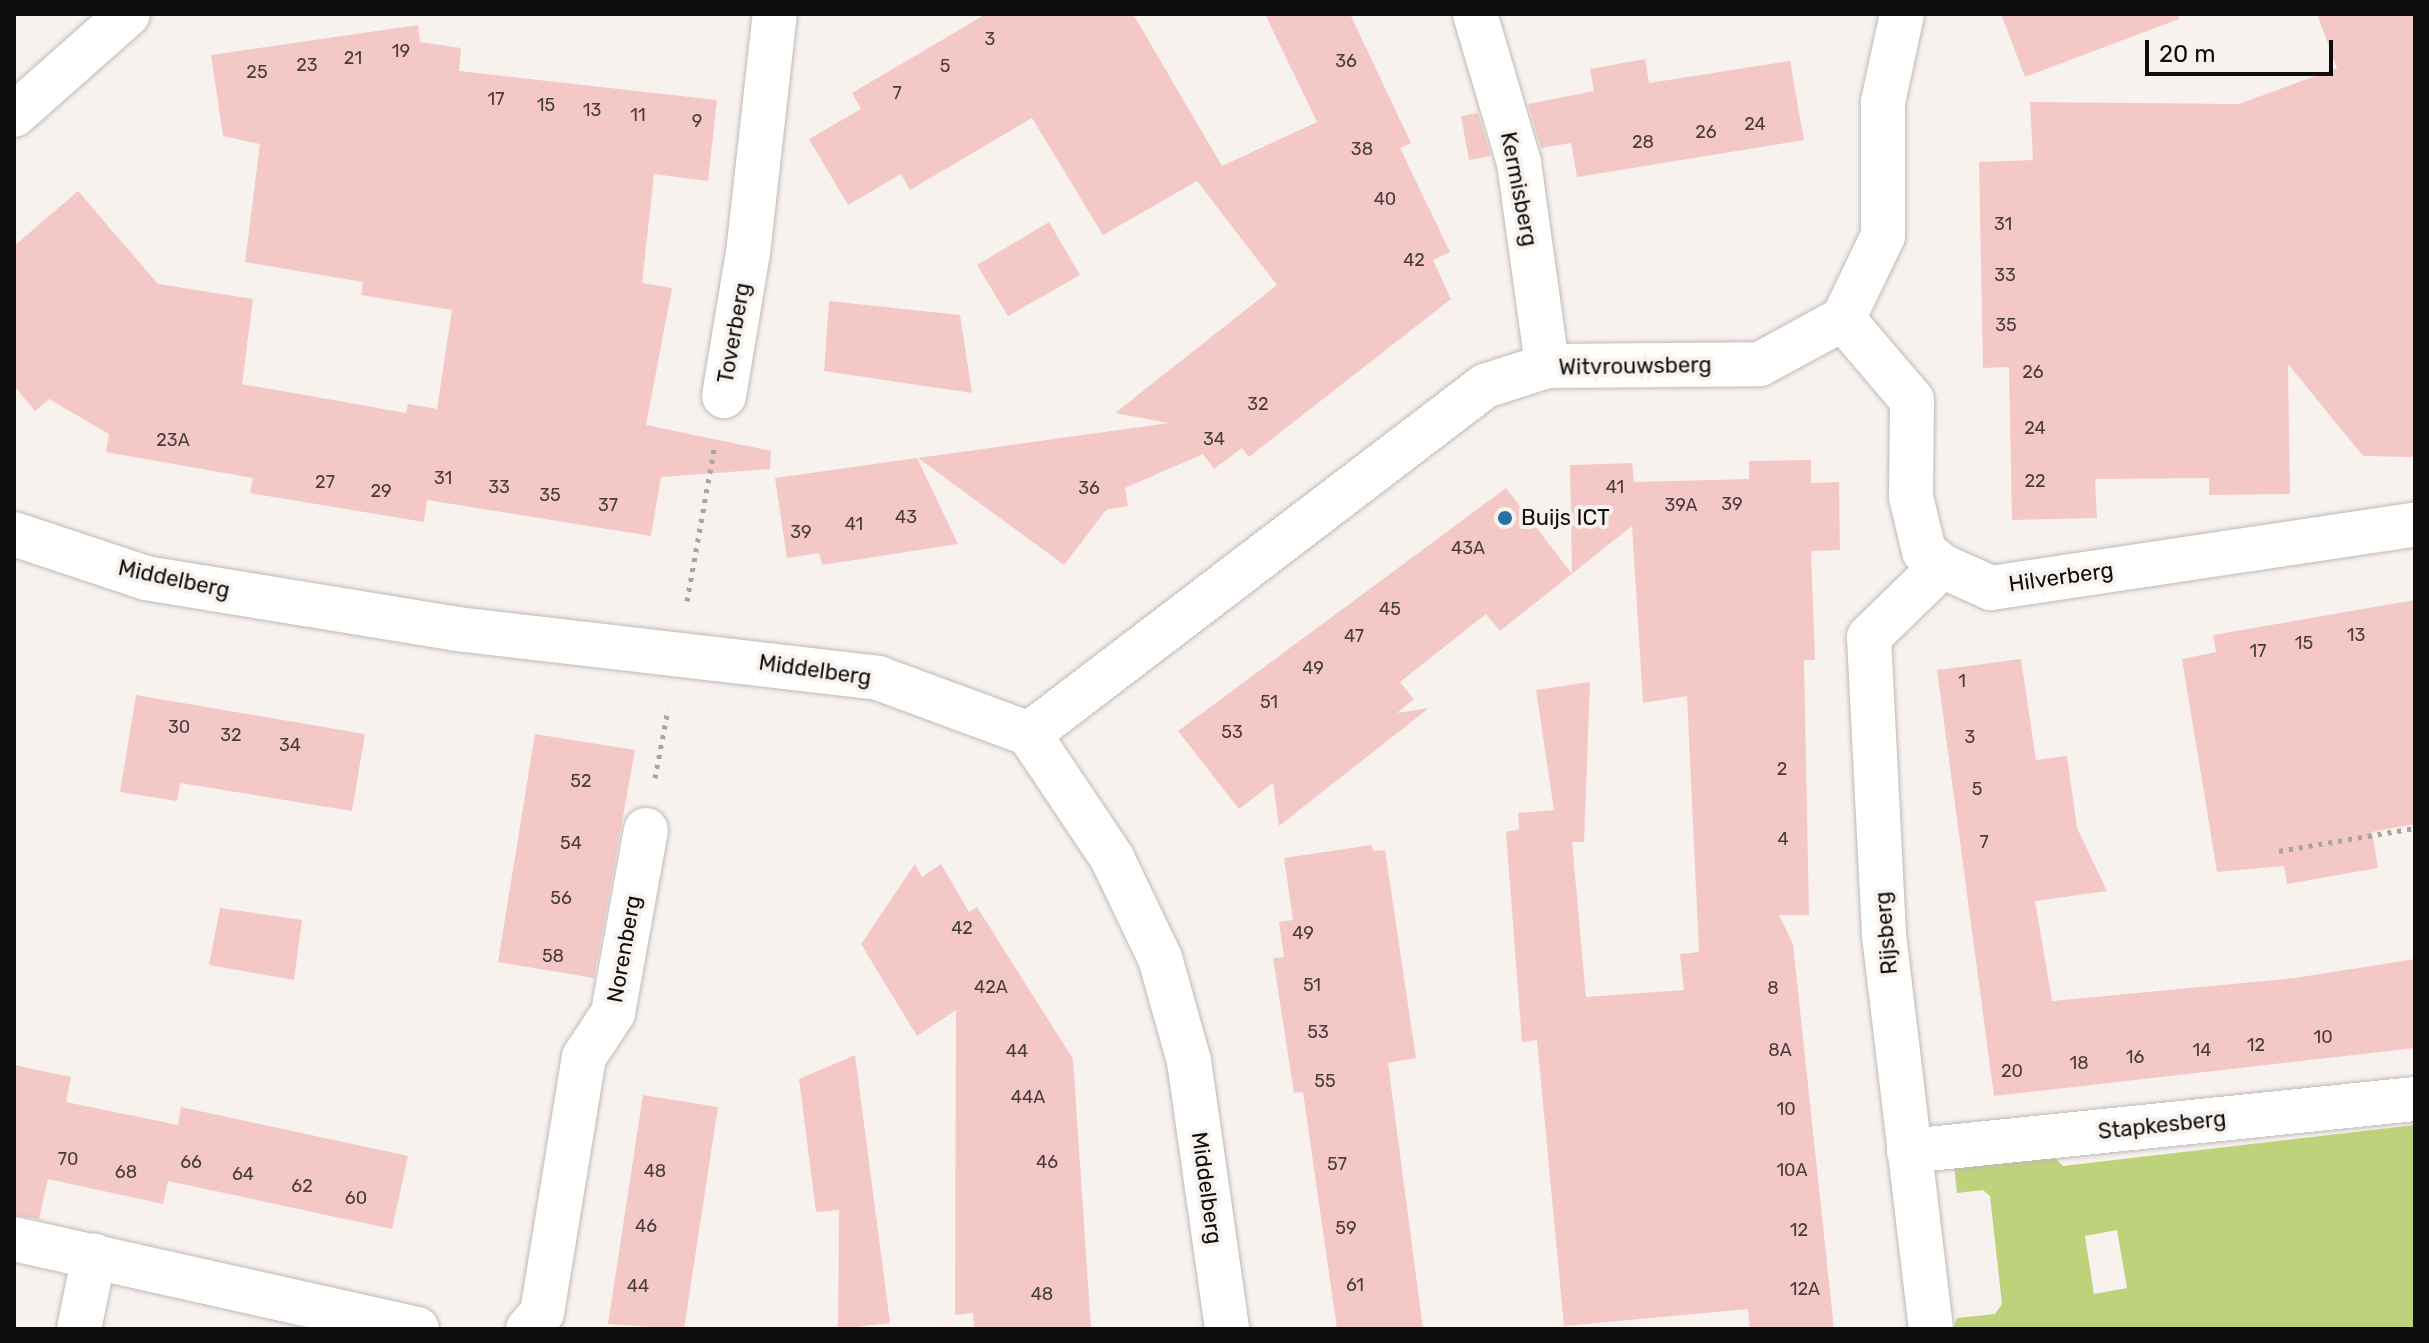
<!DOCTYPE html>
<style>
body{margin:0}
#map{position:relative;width:2429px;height:1343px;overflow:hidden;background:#f8f2ee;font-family:Rubik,sans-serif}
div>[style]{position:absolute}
.green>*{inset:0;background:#bed27b}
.building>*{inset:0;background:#f5c8c8}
.path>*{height:5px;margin-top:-2.5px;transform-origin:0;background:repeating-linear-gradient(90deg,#a9a4a1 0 4px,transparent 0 10px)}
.roads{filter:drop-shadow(0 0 2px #c0bab6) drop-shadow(0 0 2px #c0bab6)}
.minor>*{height:44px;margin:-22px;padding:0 22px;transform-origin:22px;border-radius:22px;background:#fff}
.dots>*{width:22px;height:22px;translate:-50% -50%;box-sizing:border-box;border:4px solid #f8f2ee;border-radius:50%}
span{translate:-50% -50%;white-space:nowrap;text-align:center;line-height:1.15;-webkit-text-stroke:8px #f8f2ee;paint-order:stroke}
.number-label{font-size:18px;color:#493c3b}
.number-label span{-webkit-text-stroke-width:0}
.street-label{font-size:22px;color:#100e0c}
.poi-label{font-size:22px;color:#100e0c}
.left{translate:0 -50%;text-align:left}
.frame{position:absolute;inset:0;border:16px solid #100e0c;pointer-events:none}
.scale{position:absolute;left:2145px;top:40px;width:188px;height:36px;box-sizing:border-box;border:4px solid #100e0c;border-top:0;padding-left:10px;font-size:24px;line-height:28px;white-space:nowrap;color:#100e0c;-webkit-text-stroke:6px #f8f2ee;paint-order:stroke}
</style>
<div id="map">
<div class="green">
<i style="clip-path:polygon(evenodd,2415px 1125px,2415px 1329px,1953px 1329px,1957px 1318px,1995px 1314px,2002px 1304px,1990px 1196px,1983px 1190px,1957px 1193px,1954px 1164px,2050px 1153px,2063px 1166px,2415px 1125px,2117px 1230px,2127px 1288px,2094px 1294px,2085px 1236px,2117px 1230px)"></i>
</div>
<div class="building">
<i style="clip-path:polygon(986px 14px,1133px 14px,1222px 166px,1317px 122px,1265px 14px,1350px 14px,1411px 143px,1400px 148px,1450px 252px,1433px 260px,1451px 299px,1249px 457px,1242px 448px,1214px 469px,1203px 454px,1125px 488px,1128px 506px,1106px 510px,1064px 565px,918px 458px,1169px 423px,1115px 413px,1277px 285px,1197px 181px,1103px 235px,1032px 118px,910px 190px,901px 174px,848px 205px,809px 139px,861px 109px,852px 93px)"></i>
<i style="clip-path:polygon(2001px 14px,2178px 14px,2179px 19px,2025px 77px)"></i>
<i style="clip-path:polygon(2317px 14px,2415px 14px,2415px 457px,2363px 456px,2288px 364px,2290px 494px,2209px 495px,2209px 478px,2095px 479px,2097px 518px,2012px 520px,2009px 367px,1983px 368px,1979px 162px,2033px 160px,2030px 102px,2239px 104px,2337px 68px)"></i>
<i style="clip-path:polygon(418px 25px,420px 42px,461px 48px,459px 71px,717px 100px,708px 181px,654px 174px,642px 283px,672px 288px,646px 425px,771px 451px,770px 469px,661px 477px,651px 536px,427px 500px,424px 522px,250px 493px,253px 478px,106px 452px,109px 434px,49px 399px,35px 411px,14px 386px,14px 246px,78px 191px,158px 284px,253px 299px,242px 384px,406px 413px,408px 404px,437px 409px,452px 310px,361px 295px,363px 282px,245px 262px,260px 144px,223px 136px,211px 55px)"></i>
<i style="clip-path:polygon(1645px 59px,1649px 83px,1790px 61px,1804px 140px,1577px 177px,1571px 143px,1541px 148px,1528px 104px,1594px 91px,1590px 69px)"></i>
<i style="clip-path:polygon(1478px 113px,1491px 156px,1469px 160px,1461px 116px)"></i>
<i style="clip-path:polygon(1049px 222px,1080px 275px,1008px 316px,977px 265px)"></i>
<i style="clip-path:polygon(829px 301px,960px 315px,972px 393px,824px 371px)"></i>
<i style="clip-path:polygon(917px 458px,958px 544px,822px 565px,819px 553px,787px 558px,775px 478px)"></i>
<i style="clip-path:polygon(1811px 460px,1811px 483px,1839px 482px,1840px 550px,1811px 551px,1815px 660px,1804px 660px,1809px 915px,1779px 915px,1793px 944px,1834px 1329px,1750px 1329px,1748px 1309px,1564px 1326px,1537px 1040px,1522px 1042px,1506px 832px,1519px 829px,1518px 813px,1554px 810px,1536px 690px,1590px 682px,1584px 842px,1572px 842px,1586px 997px,1684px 990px,1680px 954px,1699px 952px,1687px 696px,1643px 703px,1632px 526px,1500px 631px,1486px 614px,1400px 682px,1414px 699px,1397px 713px,1429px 708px,1279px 826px,1273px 783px,1239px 809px,1178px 731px,1506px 488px,1572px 574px,1570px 465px,1632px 463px,1634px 482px,1749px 479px,1749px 461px)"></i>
<i style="clip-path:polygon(2415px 600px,2415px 824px,2372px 832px,2378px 868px,2287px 884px,2284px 866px,2217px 872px,2182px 659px,2216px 652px,2213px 635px)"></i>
<i style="clip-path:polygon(2021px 659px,2036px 760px,2067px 756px,2077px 828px,2107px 891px,2035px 901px,2052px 1001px,2295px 978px,2415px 959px,2415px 1048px,1994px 1096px,1937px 670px)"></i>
<i style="clip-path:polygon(136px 695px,365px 734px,352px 811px,180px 783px,177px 801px,120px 792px)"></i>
<i style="clip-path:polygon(535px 734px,635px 750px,594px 978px,498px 962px)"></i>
<i style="clip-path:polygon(1372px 845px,1373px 851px,1385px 850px,1416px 1058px,1388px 1063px,1423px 1329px,1337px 1329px,1303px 1092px,1294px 1093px,1273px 958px,1284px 957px,1279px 922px,1293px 920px,1284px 858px)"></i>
<i style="clip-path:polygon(915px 864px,922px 877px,941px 864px,969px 912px,977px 907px,1073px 1059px,1091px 1329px,974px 1329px,973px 1313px,955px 1315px,956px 1010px,917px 1036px,861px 944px)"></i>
<i style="clip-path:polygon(220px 908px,302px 920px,294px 980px,209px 965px)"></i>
<i style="clip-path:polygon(855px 1055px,890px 1323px,838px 1329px,839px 1210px,816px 1212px,799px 1079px)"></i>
<i style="clip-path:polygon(14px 1065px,71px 1077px,66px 1102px,178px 1125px,181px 1107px,408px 1156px,392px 1229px,168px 1181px,163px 1204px,48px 1179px,39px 1219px,14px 1215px)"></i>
<i style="clip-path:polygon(643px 1095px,718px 1107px,684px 1329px,608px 1324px)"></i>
</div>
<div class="path">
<i style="left:687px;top:601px;width:154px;rotate:-79.9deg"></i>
<i style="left:655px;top:778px;width:70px;rotate:-79.3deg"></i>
<i style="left:2279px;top:851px;width:138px;rotate:-9.6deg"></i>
</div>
<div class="roads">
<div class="minor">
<i style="left:1475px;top:14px;width:155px;rotate:73.5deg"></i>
<i style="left:1519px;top:163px;width:205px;rotate:82.1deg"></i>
<i style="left:14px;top:115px;width:152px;rotate:-41.5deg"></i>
<i style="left:1843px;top:319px;width:106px;rotate:49.6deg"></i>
<i style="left:1912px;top:400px;width:97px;rotate:90.6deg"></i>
<i style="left:1911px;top:497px;width:56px;rotate:76.5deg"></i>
<i style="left:1924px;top:551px;width:23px;rotate:40deg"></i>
<i style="left:1942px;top:566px;width:54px;rotate:24.2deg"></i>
<i style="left:1991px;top:588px;width:429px;rotate:-8.5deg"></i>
<i style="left:724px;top:396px;width:145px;rotate:-80.5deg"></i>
<i style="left:748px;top:253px;width:241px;rotate:-83.6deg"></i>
<i style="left:14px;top:534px;width:139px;rotate:18.4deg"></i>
<i style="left:146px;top:578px;width:314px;rotate:9.3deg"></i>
<i style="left:456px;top:629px;width:425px;rotate:6.6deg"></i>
<i style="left:878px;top:678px;width:161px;rotate:20.3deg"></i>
<i style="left:1029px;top:734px;width:149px;rotate:56.2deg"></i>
<i style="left:1112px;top:858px;width:111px;rotate:64.4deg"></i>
<i style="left:1160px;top:958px;width:107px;rotate:74.3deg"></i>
<i style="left:1189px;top:1061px;width:271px;rotate:81.9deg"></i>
<i style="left:1029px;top:734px;width:574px;rotate:-37.35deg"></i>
<i style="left:1485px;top:386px;width:65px;rotate:-17.9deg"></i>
<i style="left:1547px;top:366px;width:213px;rotate:-0.5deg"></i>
<i style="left:1760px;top:364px;width:94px;rotate:-28.5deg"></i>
<i style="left:1843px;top:319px;width:92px;rotate:-64.3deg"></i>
<i style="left:1883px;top:236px;width:134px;rotate:-90deg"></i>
<i style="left:1883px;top:102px;width:90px;rotate:-77.8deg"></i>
<i style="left:1909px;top:1151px;width:509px;rotate:-5.87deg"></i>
<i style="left:14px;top:1239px;width:413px;rotate:12.6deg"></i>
<i style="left:79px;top:1329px;width:75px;rotate:-78.4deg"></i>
<i style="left:528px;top:1329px;width:21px;rotate:-49deg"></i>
<i style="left:542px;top:1313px;width:259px;rotate:-80.7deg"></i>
<i style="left:584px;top:1057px;width:53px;rotate:-56.6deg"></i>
<i style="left:613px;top:1013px;width:186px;rotate:-79.8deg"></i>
<i style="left:1931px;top:1329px;width:398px;rotate:-96.8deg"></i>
<i style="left:1884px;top:934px;width:297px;rotate:-92.9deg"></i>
<i style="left:1869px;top:637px;width:102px;rotate:-44.2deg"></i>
</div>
</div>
<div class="dots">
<i style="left:1505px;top:518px;background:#2971a5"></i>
</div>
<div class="number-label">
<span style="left:990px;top:39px">3</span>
<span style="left:401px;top:51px">19</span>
<span style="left:353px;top:58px">21</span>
<span style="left:1346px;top:61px">36</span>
<span style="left:307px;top:65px">23</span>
<span style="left:945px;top:66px">5</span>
<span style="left:257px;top:72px">25</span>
<span style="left:897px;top:93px">7</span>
<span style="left:496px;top:99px">17</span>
<span style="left:546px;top:105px">15</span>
<span style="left:592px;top:110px">13</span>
<span style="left:638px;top:115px">11</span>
<span style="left:697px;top:121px">9</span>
<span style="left:1755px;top:124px">24</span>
<span style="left:1706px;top:132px">26</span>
<span style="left:1643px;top:142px">28</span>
<span style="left:1362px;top:149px">38</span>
<span style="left:1385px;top:199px">40</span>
<span style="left:2003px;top:224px">31</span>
<span style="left:1414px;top:260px">42</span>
<span style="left:2005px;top:275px">33</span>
<span style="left:2006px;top:325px">35</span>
<span style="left:2033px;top:372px">26</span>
<span style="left:1258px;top:404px">32</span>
<span style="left:2035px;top:428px">24</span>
<span style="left:1214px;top:439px">34</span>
<span style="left:173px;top:440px">23A</span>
<span style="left:443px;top:478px">31</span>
<span style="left:2035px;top:481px">22</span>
<span style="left:325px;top:482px">27</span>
<span style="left:499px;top:487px">33</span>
<span style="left:1615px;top:487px">41</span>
<span style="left:1089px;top:488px">36</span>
<span style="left:381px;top:491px">29</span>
<span style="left:550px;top:495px">35</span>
<span style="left:1732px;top:504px">39</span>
<span style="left:608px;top:505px">37</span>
<span style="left:1681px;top:505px">39A</span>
<span style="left:906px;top:517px">43</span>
<span style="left:854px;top:524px">41</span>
<span style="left:801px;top:532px">39</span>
<span style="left:1468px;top:548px">43A</span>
<span style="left:1390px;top:609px">45</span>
<span style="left:2356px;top:635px">13</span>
<span style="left:1354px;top:636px">47</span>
<span style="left:2304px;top:643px">15</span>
<span style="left:2258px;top:651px">17</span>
<span style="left:1313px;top:668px">49</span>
<span style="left:1962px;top:681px">1</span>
<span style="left:1269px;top:702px">51</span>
<span style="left:179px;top:727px">30</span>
<span style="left:1232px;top:732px">53</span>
<span style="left:231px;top:735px">32</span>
<span style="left:1970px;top:737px">3</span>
<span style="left:290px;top:745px">34</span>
<span style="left:1782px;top:769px">2</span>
<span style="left:581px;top:781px">52</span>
<span style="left:1977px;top:789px">5</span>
<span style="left:1783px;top:839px">4</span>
<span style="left:1984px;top:842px">7</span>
<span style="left:571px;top:843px">54</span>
<span style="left:561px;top:898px">56</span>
<span style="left:962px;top:928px">42</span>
<span style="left:1303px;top:933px">49</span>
<span style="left:553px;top:956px">58</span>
<span style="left:1312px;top:985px">51</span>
<span style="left:991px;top:987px">42A</span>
<span style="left:1773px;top:988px">8</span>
<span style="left:1318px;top:1032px">53</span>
<span style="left:2323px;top:1037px">10</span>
<span style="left:2256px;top:1045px">12</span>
<span style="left:1780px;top:1050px">8A</span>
<span style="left:2202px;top:1050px">14</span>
<span style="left:1017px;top:1051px">44</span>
<span style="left:2135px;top:1057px">16</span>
<span style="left:2079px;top:1063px">18</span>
<span style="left:2012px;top:1071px">20</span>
<span style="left:1325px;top:1081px">55</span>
<span style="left:1028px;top:1097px">44A</span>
<span style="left:1786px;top:1109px">10</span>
<span style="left:68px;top:1159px">70</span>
<span style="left:191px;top:1162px">66</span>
<span style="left:1047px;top:1162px">46</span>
<span style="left:1337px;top:1164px">57</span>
<span style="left:1792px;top:1170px">10A</span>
<span style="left:655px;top:1171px">48</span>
<span style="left:126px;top:1172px">68</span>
<span style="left:243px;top:1174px">64</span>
<span style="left:302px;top:1186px">62</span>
<span style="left:356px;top:1198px">60</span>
<span style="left:646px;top:1226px">46</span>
<span style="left:1346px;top:1228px">59</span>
<span style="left:1799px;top:1230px">12</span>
<span style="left:1355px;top:1285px">61</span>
<span style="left:638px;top:1286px">44</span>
<span style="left:1805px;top:1289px">12A</span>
<span style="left:1042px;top:1294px">48</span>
</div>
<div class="street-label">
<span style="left:1519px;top:189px;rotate:79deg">Kermisberg</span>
<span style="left:734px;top:333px;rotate:-80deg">Toverberg</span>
<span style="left:1635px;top:366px;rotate:-1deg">Witvrouwsberg</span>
<span style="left:2061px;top:577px;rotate:-8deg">Hilverberg</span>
<span style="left:174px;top:579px;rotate:12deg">Middelberg</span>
<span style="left:815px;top:670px;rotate:8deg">Middelberg</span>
<span style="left:1886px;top:933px;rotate:-95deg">Rijsberg</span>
<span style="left:624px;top:949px;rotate:-80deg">Norenberg</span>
<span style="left:2162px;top:1125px;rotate:-6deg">Stapkesberg</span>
<span style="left:1207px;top:1188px;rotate:82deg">Middelberg</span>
</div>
<div class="poi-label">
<span class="left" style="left:1521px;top:518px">Buijs ICT</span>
</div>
<div class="frame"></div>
<div class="scale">20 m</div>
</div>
